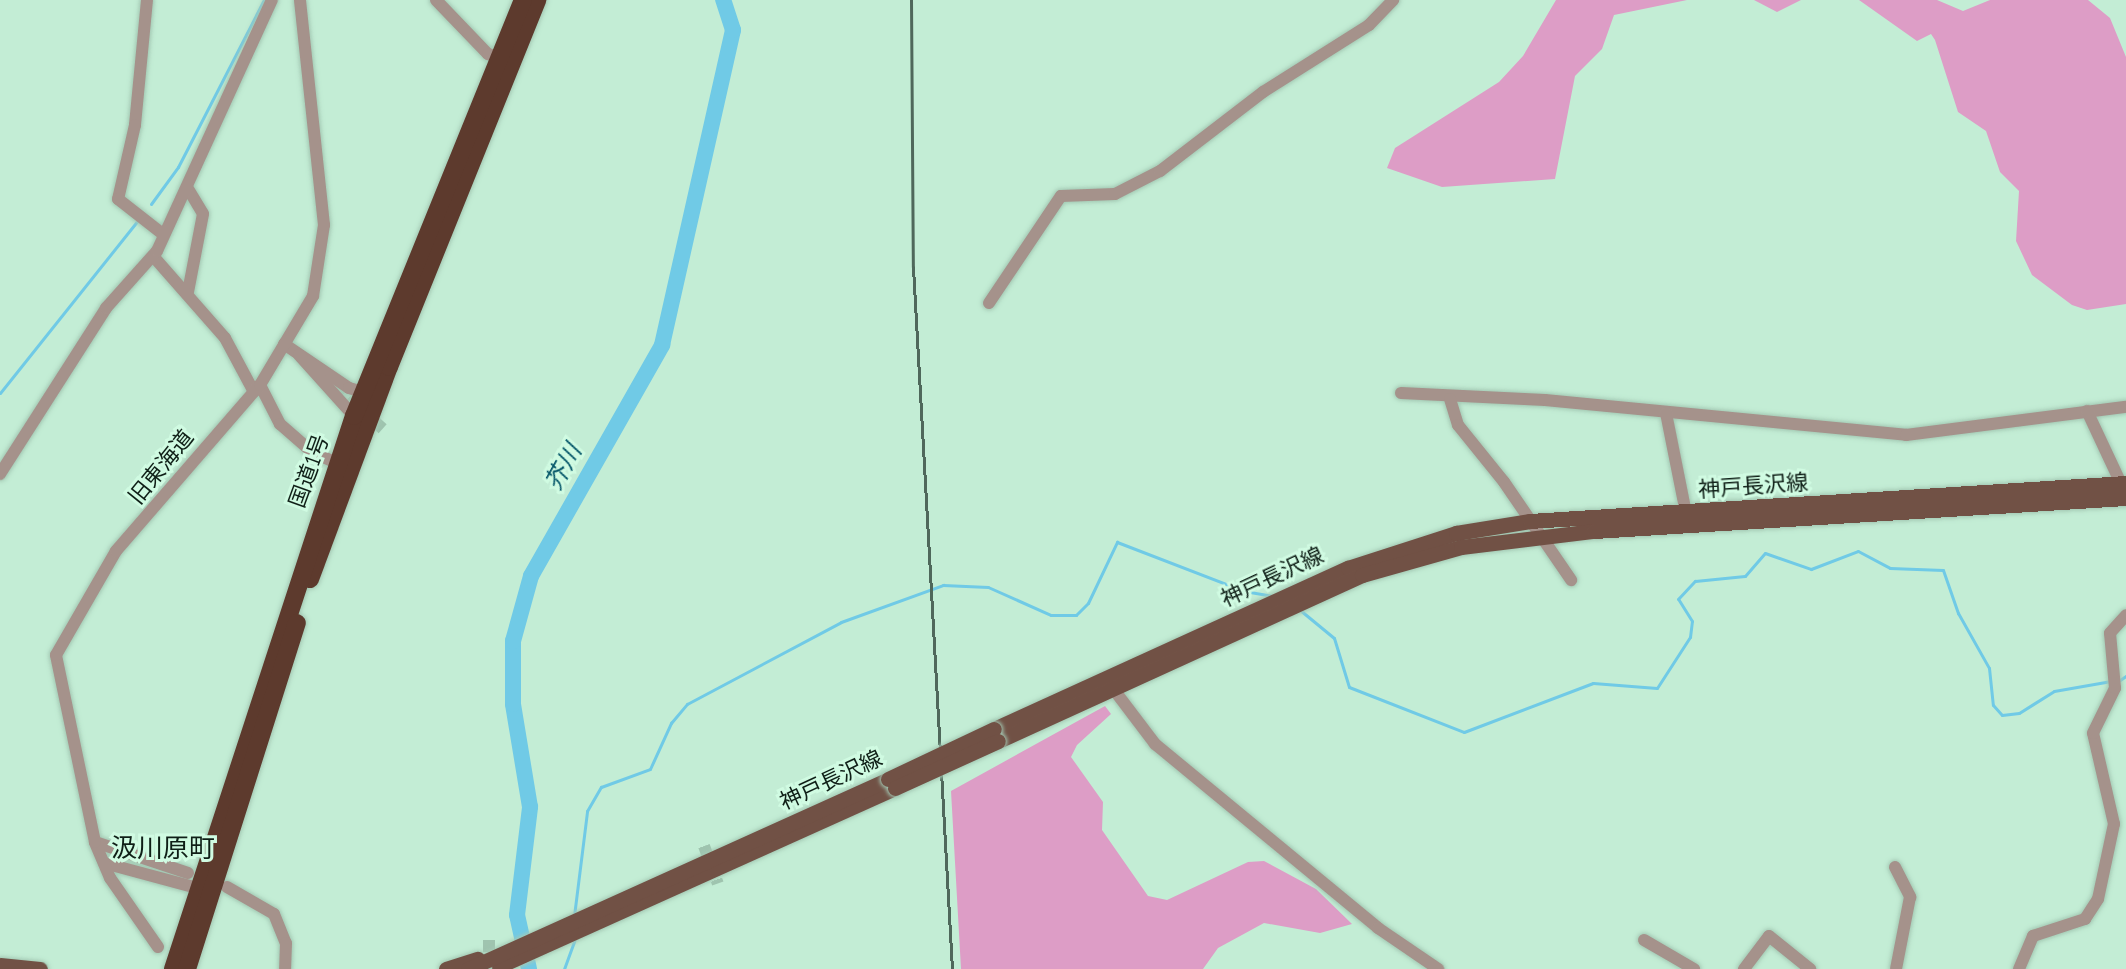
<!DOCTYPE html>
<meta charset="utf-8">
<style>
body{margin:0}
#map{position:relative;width:2126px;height:969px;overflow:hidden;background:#c3edd5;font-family:"PT Sans Narrow","Noto Sans JP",sans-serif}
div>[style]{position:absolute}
.green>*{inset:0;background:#dd9dc6}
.stream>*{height:3px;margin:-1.5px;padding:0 1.5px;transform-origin:1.5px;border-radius:1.5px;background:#70cae6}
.river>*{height:16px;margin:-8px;padding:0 8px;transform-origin:8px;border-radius:8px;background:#70cae6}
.minor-tunnel>*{height:12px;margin-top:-6px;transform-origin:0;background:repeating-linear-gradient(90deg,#9fc4af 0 12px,transparent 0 18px)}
.roads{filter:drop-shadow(0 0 2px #a3c8b3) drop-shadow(0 0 2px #a3c8b3)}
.minor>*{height:12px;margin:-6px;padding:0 6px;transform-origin:6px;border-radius:6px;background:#a5928b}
.major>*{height:15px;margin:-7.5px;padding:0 7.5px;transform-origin:7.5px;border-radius:7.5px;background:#715145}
.highway>*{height:18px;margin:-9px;padding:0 9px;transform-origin:9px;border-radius:9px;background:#5d3a2d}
.rail>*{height:3px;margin:-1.5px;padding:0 1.5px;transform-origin:1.5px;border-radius:1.5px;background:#4f685b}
.bridges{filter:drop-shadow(0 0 2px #a3c8b3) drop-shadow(0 0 2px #a3c8b3)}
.major-bridge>*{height:15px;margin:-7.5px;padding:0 7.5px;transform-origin:7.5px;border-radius:7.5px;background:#715145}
span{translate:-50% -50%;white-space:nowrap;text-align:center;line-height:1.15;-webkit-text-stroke:6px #d0fbe2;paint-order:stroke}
.street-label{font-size:22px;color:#0f1f17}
.water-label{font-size:24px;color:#035568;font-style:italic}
.quarter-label{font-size:26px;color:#0f1f17}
</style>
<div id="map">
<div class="green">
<i style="clip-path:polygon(1556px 0,1687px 0,1614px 15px,1602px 49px,1575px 76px,1555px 179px,1442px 187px,1387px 168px,1395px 148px,1499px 82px,1523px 56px)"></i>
<i style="clip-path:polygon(1754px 0,1801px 0,1777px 12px)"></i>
<i style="clip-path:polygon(1859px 0,1937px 0,1963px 11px,1990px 0,2088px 0,2110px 18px,2126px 57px,2126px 304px,2087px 310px,2072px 305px,2032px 275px,2016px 241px,2019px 191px,2000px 172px,1986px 131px,1958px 112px,1935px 40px,1931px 34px,1917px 41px)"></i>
<i style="clip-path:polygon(1105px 706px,1111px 714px,1077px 745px,1071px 757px,1103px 802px,1102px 830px,1148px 896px,1167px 900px,1248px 862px,1264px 861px,1316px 889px,1352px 924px,1320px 933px,1264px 923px,1218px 948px,1203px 969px,961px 969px,951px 791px)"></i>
</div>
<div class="stream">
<i style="left:151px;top:204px;width:46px;rotate:-53.9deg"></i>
<i style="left:178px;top:167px;width:188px;rotate:-62.8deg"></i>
<i style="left:0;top:393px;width:223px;rotate:-51.4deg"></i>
<i style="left:1300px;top:610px;width:44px;rotate:39.5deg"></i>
<i style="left:1334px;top:638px;width:51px;rotate:73deg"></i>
<i style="left:1349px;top:687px;width:123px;rotate:21.4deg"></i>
<i style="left:1464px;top:732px;width:138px;rotate:-20.8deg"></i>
<i style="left:1593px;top:683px;width:64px;rotate:4.5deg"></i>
<i style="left:1657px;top:688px;width:61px;rotate:-57.1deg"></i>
<i style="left:1690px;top:637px;width:16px;rotate:-83deg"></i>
<i style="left:1692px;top:621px;width:26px;rotate:-122deg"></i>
<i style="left:1678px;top:599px;width:25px;rotate:-47deg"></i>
<i style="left:1695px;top:581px;width:50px;rotate:-5.7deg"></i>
<i style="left:1745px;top:576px;width:30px;rotate:-49deg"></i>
<i style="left:1765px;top:553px;width:49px;rotate:19.2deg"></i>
<i style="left:1811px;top:569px;width:50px;rotate:-21deg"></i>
<i style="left:1858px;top:551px;width:36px;rotate:28deg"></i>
<i style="left:1890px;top:568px;width:53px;rotate:2.2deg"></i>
<i style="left:1943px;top:570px;width:46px;rotate:70.8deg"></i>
<i style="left:1958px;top:613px;width:63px;rotate:60.6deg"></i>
<i style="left:1989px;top:668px;width:37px;rotate:84deg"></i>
<i style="left:1993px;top:705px;width:13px;rotate:48deg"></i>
<i style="left:2002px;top:715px;width:17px;rotate:-7deg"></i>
<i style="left:2019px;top:713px;width:41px;rotate:-32.2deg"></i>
<i style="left:2054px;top:691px;width:58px;rotate:-10deg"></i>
<i style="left:2117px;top:682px;width:11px;rotate:-34deg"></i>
<i style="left:574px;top:916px;width:106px;rotate:-82.9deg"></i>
<i style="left:587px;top:811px;width:28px;rotate:-60deg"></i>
<i style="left:601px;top:787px;width:52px;rotate:-20.2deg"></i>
<i style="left:650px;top:769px;width:51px;rotate:-65.5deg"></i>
<i style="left:671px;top:723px;width:25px;rotate:-50deg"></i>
<i style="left:687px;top:704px;width:174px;rotate:-28deg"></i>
<i style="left:841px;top:622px;width:109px;rotate:-19.9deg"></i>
<i style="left:943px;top:585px;width:45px;rotate:2.5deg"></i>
<i style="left:988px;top:587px;width:69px;rotate:24deg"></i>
<i style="left:1051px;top:615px;width:25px"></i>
<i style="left:1076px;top:615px;width:17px;rotate:-45deg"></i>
<i style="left:1088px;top:603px;width:68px;rotate:-64.6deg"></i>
<i style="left:1117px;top:542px;width:136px;rotate:21.1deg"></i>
<i style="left:1244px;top:591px;width:29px;rotate:10deg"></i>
<i style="left:564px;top:969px;width:33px;rotate:-70deg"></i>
</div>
<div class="river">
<i style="left:529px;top:969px;width:55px;rotate:-102.5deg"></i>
<i style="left:517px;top:915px;width:109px;rotate:-83.1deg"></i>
<i style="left:530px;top:807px;width:104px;rotate:-99.4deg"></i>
<i style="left:513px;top:704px;width:63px;rotate:-90deg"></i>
<i style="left:513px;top:641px;width:67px;rotate:-74.5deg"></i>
<i style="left:531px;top:576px;width:266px;rotate:-60.4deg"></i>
<i style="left:662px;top:345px;width:323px;rotate:-77.3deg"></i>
<i style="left:733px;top:30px;width:32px;rotate:-108deg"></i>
</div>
<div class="minor-tunnel">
<i style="left:335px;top:386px;width:64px;rotate:41.9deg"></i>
<i style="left:704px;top:846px;width:40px;rotate:69.8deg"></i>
<i style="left:489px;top:940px;width:29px;rotate:90deg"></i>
</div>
<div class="roads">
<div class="minor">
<i style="left:147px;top:0;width:126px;rotate:95.5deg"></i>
<i style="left:135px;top:125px;width:76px;rotate:102.9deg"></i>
<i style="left:118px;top:199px;width:58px;rotate:38deg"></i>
<i style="left:436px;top:0;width:75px;rotate:46.1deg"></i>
<i style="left:488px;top:54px;width:13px;rotate:18deg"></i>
<i style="left:187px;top:187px;width:31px;rotate:59deg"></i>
<i style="left:203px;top:214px;width:79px;rotate:100.9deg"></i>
<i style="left:153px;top:256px;width:109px;rotate:48.7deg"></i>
<i style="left:225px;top:338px;width:61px;rotate:61.8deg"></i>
<i style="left:989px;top:303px;width:129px;rotate:-56.1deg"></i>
<i style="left:1061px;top:196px;width:54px;rotate:-2.1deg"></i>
<i style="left:1115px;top:194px;width:51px;rotate:-27.1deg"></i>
<i style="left:1160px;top:171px;width:130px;rotate:-37.5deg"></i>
<i style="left:1263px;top:92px;width:125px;rotate:-32.3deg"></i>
<i style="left:1369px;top:25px;width:35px;rotate:-46deg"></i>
<i style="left:284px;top:344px;width:78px;rotate:34.1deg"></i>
<i style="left:349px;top:388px;width:15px;rotate:16deg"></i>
<i style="left:299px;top:355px;width:82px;rotate:48deg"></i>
<i style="left:260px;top:385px;width:44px;rotate:62.9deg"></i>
<i style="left:280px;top:424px;width:43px;rotate:41.2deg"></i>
<i style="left:312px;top:452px;width:27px;rotate:24deg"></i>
<i style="left:1401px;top:393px;width:144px;rotate:2.8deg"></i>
<i style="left:1545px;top:400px;width:363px;rotate:5.5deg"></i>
<i style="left:1906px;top:435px;width:222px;rotate:-7.3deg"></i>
<i style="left:1450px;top:399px;width:27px;rotate:73deg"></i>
<i style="left:1458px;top:425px;width:73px;rotate:51.1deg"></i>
<i style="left:1504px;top:482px;width:119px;rotate:55.6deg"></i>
<i style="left:2087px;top:411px;width:85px;rotate:64.9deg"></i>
<i style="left:1666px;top:413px;width:102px;rotate:78.7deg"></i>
<i style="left:0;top:474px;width:197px;rotate:-57.4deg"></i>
<i style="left:106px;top:308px;width:76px;rotate:-48.2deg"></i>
<i style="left:157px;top:251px;width:276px;rotate:-65.4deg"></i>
<i style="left:1108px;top:682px;width:78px;rotate:52.8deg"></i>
<i style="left:1155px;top:744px;width:289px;rotate:39.5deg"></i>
<i style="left:1378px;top:928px;width:73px;rotate:34.3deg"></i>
<i style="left:95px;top:842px;width:98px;rotate:18.4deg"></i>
<i style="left:104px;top:863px;width:96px;rotate:15deg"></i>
<i style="left:1895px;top:867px;width:34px;rotate:63deg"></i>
<i style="left:1910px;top:897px;width:73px;rotate:101deg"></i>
<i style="left:227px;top:887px;width:54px;rotate:29.9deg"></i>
<i style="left:274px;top:914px;width:31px;rotate:68deg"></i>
<i style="left:286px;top:943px;width:26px;rotate:92deg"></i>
<i style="left:1644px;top:940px;width:58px;rotate:30.1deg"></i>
<i style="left:158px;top:947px;width:84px;rotate:-124.8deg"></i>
<i style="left:110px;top:878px;width:39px;rotate:-113deg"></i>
<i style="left:95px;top:842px;width:191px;rotate:-101.8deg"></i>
<i style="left:56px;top:655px;width:120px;rotate:-60deg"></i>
<i style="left:116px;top:551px;width:220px;rotate:-49.1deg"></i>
<i style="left:260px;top:385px;width:104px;rotate:-59.2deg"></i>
<i style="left:313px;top:296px;width:72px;rotate:-81.2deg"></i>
<i style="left:324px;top:225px;width:226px;rotate:-96.1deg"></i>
<i style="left:1744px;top:969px;width:41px;rotate:-52.9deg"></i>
<i style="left:1769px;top:936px;width:53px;rotate:38.8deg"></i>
<i style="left:2019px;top:969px;width:36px;rotate:-67deg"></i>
<i style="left:2033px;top:936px;width:55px;rotate:-18.1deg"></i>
<i style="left:2085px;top:919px;width:24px;rotate:-57deg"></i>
<i style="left:2098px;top:899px;width:77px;rotate:-78deg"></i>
<i style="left:2114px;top:824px;width:93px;rotate:-103deg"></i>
<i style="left:2093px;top:733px;width:50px;rotate:-63.9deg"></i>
<i style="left:2115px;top:688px;width:55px;rotate:-95.2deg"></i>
<i style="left:2110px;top:633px;width:24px;rotate:-48deg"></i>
</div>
<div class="major">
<i style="left:994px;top:729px;width:389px;rotate:-24.5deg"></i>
<i style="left:1348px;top:568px;width:114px;rotate:-18deg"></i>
<i style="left:1456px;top:533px;width:75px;rotate:-9.2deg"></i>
<i style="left:1530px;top:521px;width:597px;rotate:-3.65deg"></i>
<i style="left:998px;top:741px;width:400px;rotate:-24.5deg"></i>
<i style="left:1362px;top:575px;width:103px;rotate:-15.8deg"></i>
<i style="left:1461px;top:547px;width:134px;rotate:-6.9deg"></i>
<i style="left:1594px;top:531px;width:533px;rotate:-3.55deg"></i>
<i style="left:0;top:965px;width:40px;rotate:5.7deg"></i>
<i style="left:499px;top:966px;width:434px;rotate:-24.2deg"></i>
<i style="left:446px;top:969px;width:33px;rotate:-18deg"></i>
<i style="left:468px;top:969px;width:461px;rotate:-24.3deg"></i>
</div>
<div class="highway">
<i style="left:310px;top:579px;width:226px;rotate:-69.6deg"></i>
<i style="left:389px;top:367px;width:396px;rotate:-68deg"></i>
<i style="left:173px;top:969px;width:582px;rotate:-71.88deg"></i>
<i style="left:354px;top:416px;width:449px;rotate:-67.9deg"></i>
<i style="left:187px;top:969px;width:363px;rotate:-72.4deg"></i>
</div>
</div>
<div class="rail">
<i style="left:911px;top:0;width:267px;rotate:89.6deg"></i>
<i style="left:913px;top:267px;width:703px;rotate:86.82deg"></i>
</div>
<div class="bridges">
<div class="major-bridge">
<i style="left:888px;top:779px;width:117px;rotate:-25.3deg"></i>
<i style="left:895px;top:788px;width:113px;rotate:-24.5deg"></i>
</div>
</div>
<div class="street-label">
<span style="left:161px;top:467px;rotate:-51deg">旧東海道</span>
<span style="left:309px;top:471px;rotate:-70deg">国道1号</span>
<span style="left:1753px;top:486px;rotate:-4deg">神戸長沢線</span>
<span style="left:1272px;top:577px;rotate:-25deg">神戸長沢線</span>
<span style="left:831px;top:780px;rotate:-25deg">神戸長沢線</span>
</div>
<div class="water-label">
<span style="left:563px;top:467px;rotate:-61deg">芥川</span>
</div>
<div class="quarter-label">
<span style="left:163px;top:848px">汲川原町</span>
</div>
</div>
